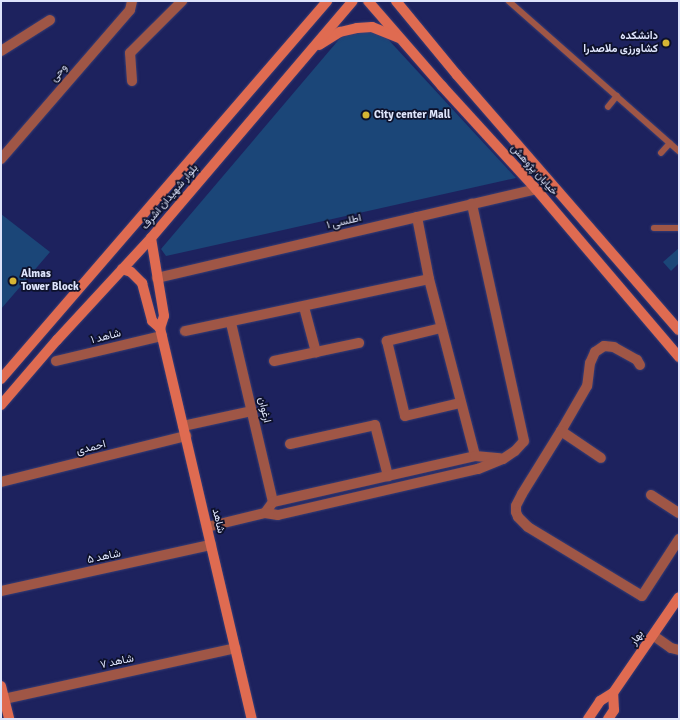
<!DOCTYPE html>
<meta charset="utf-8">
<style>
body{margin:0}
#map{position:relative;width:680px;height:720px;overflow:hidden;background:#1d225e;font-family:Signika,Vazirmatn,sans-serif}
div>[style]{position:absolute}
.building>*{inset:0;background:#1b4678}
.roads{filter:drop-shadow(0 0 1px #383d74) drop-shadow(0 0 1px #383d74)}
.lane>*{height:5.5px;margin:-2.75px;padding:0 2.75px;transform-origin:2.75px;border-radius:2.75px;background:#9f5646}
.street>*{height:10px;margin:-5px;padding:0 5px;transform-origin:5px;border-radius:5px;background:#9f5646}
.secondary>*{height:10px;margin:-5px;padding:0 5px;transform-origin:5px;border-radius:5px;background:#df6b51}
.dots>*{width:11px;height:11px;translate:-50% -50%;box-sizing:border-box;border:2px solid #0d112b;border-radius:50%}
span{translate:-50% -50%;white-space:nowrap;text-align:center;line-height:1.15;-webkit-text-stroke:3.5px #0d112b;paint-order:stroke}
.poi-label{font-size:11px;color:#dee4fb;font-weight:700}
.right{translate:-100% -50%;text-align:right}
.left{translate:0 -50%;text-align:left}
.street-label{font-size:11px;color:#dee4fb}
.frame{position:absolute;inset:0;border:2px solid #dee4fb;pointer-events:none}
</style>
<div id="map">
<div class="building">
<i style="clip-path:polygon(367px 27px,385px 36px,516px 178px,166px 256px,161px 249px,347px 30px)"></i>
<i style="clip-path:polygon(1px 214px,50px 252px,1px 309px)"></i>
<i style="clip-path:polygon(679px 248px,679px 263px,671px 271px,663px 262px)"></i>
</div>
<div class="roads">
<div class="lane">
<i style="left:509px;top:1px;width:227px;rotate:41.4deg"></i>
<i style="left:608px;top:107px;width:14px;rotate:-51deg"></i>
<i style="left:661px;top:153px;width:13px;rotate:-48deg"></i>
<i style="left:654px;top:228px;width:25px"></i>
</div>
<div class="street">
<i style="left:1px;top:51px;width:58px;rotate:-32.3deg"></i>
<i style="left:132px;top:81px;width:28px;rotate:-94deg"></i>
<i style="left:130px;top:53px;width:74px;rotate:-45deg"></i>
<i style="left:1px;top:159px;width:197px;rotate:-49.1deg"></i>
<i style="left:130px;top:10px;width:9px;rotate:-77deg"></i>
<i style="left:417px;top:217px;width:63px;rotate:79deg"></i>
<i style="left:429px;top:279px;width:183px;rotate:75.4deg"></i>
<i style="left:157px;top:278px;width:389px;rotate:-13.2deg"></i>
<i style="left:304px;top:307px;width:47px;rotate:75.1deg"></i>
<i style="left:231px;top:323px;width:184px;rotate:76.8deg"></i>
<i style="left:441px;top:328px;width:56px;rotate:166.5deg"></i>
<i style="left:387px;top:341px;width:77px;rotate:76.5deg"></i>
<i style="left:405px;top:416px;width:57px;rotate:-13.3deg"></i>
<i style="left:185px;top:331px;width:249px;rotate:-12deg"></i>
<i style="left:56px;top:361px;width:109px;rotate:-13.3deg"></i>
<i style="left:274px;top:361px;width:87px;rotate:-12deg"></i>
<i style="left:640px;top:365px;width:6px;rotate:-121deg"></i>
<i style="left:637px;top:360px;width:26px;rotate:-151deg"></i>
<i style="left:614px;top:347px;width:10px;rotate:-174deg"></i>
<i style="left:604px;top:346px;width:11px;rotate:146deg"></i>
<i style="left:595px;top:352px;width:12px;rotate:114deg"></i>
<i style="left:590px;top:363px;width:23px;rotate:97deg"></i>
<i style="left:587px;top:386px;width:52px;rotate:120deg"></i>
<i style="left:561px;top:431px;width:74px;rotate:121.8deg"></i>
<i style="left:522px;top:494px;width:13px;rotate:117deg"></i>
<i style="left:516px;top:506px;width:6px;rotate:90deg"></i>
<i style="left:516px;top:512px;width:5px;rotate:68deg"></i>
<i style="left:518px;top:517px;width:14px;rotate:45deg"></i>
<i style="left:528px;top:527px;width:133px;rotate:31.2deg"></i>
<i style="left:642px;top:596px;width:68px;rotate:-57deg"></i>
<i style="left:183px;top:426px;width:71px;rotate:-12.3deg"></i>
<i style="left:561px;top:431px;width:48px;rotate:34deg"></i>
<i style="left:290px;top:444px;width:87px;rotate:-12.6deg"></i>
<i style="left:375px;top:425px;width:53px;rotate:75.7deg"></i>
<i style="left:1px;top:482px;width:191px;rotate:-14deg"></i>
<i style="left:651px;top:495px;width:33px;rotate:33deg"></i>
<i style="left:265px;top:513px;width:14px;rotate:-54deg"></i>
<i style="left:273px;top:502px;width:207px;rotate:-12.8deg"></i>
<i style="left:475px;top:456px;width:25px;rotate:5deg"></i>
<i style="left:207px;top:527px;width:60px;rotate:-13.6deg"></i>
<i style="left:265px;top:513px;width:13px;rotate:9deg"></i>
<i style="left:278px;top:515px;width:205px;rotate:-13deg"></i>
<i style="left:478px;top:469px;width:27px;rotate:-22deg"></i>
<i style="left:503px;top:459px;width:14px;rotate:-34deg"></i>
<i style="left:515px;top:451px;width:13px;rotate:-48deg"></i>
<i style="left:524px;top:441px;width:243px;rotate:-102.4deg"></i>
<i style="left:1px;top:591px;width:215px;rotate:-12.4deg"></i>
<i style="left:654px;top:636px;width:21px;rotate:35deg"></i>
<i style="left:671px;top:648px;width:8px;rotate:14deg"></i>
<i style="left:4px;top:699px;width:237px;rotate:-12.4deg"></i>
</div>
<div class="secondary">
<i style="left:368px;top:1px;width:113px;rotate:49deg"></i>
<i style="left:442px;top:86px;width:139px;rotate:47.6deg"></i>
<i style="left:536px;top:189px;width:221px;rotate:49.6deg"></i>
<i style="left:396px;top:1px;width:96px;rotate:50.5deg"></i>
<i style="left:457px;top:75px;width:338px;rotate:49deg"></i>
<i style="left:319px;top:45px;width:25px;rotate:-32deg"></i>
<i style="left:340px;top:32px;width:17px;rotate:-13deg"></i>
<i style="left:357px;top:28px;width:15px;rotate:-4deg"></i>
<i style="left:372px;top:27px;width:29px;rotate:22deg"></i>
<i style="left:151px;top:238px;width:79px;rotate:80.5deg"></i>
<i style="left:164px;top:316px;width:13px;rotate:108deg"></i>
<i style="left:160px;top:328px;width:402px;rotate:76.8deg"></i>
<i style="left:122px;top:269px;width:9px;rotate:18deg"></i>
<i style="left:131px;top:272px;width:16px;rotate:45deg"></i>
<i style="left:142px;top:283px;width:39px;rotate:75deg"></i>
<i style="left:152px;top:321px;width:11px;rotate:41deg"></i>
<i style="left:1px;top:379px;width:499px;rotate:-49.2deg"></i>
<i style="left:1px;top:405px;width:86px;rotate:-49.3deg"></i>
<i style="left:57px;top:340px;width:139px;rotate:-47.3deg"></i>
<i style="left:151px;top:238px;width:311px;rotate:-49.6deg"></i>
<i style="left:1px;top:686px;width:34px;rotate:76deg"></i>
<i style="left:588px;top:719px;width:22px;rotate:-56deg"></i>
<i style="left:600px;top:701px;width:15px;rotate:-32deg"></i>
<i style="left:613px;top:693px;width:116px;rotate:-55.5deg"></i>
<i style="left:608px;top:719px;width:11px;rotate:-56deg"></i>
<i style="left:614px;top:710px;width:17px;rotate:-93deg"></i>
</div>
</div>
<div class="dots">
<i style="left:666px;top:43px;background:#d6b534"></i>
<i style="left:366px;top:115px;background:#d6b534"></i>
<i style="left:13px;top:281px;background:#d6b534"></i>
</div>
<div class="poi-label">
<span class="right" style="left:658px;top:43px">دانشکده<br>کشاورزی ملاصدرا</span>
<span class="left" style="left:374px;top:115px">City center Mall</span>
<span class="left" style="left:21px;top:281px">Almas<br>Tower Block</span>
</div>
<div class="street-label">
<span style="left:59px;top:73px;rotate:-49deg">وحی</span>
<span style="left:534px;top:170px;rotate:48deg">خیابان پژوهش</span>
<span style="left:170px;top:197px;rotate:-50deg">بلوار شهیدان اشرف</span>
<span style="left:344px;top:222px;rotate:-13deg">اطلسی ۱</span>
<span style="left:106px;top:337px;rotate:-14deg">شاهد ۱</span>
<span style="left:264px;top:410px;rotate:77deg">ارغوان</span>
<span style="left:91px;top:448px;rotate:-14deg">احمدی</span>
<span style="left:218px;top:521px;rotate:77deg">شاهد</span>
<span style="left:104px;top:557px;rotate:-12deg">شاهد ۵</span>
<span style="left:637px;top:638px;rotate:-55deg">بهار</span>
<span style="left:117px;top:662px;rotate:-12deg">شاهد ۷</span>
</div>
<div class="frame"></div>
</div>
